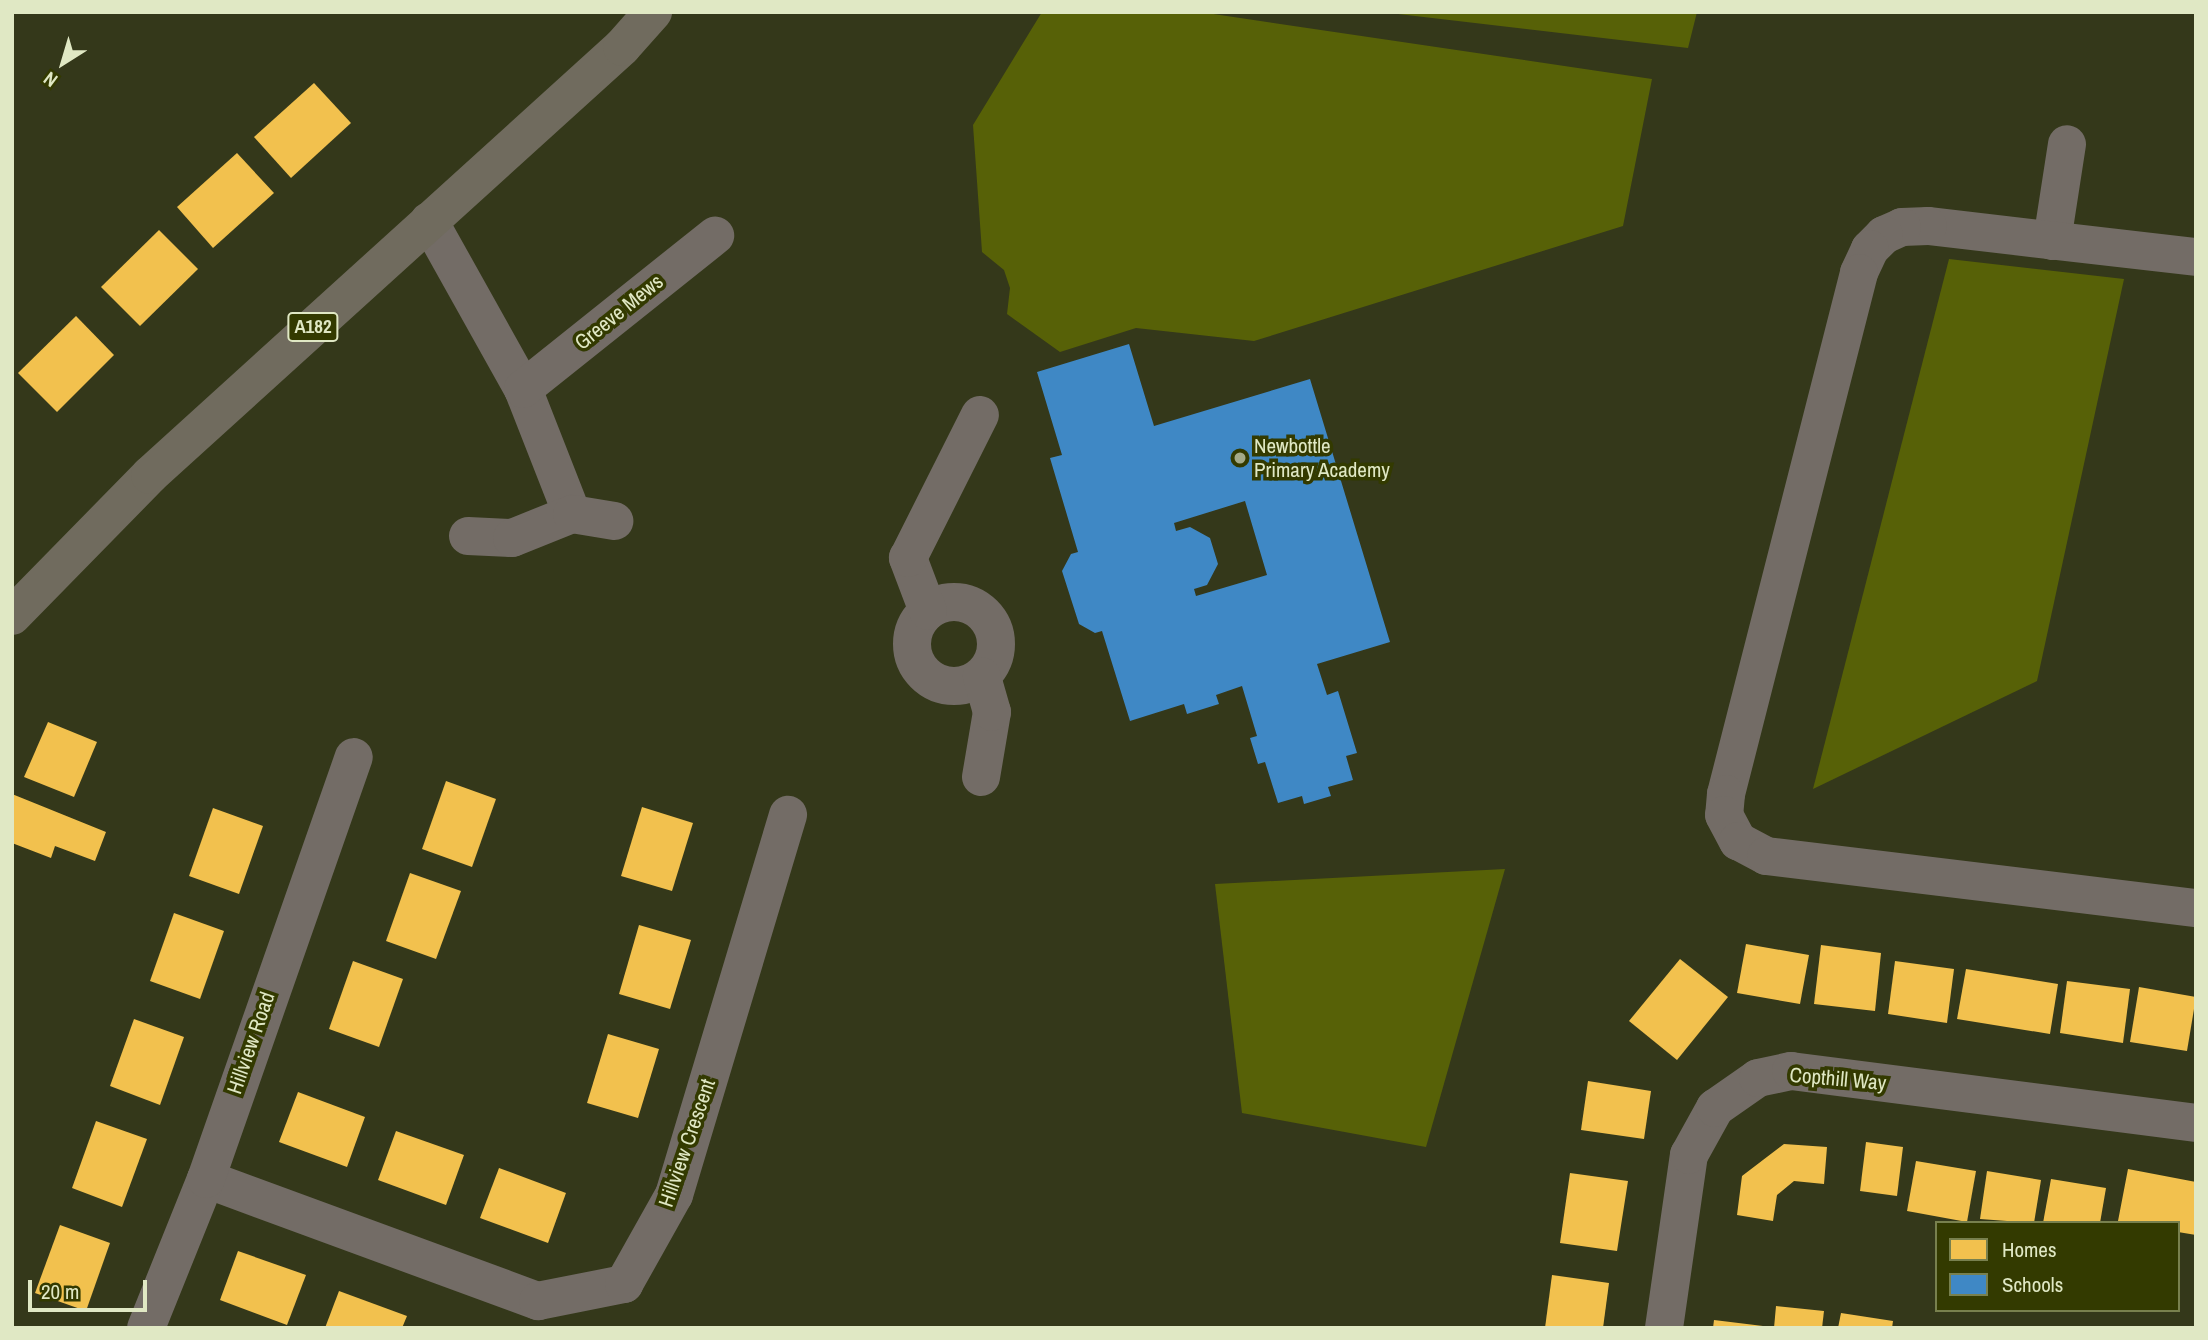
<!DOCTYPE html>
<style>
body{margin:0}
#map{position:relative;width:2208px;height:1340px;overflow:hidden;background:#34381a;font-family:"Archivo Narrow",sans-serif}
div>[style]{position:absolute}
.green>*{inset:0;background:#576107}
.homes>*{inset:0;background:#f2c14e}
.schools>*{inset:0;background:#3f88c5}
.minor>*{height:38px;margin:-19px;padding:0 19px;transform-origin:19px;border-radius:19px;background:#736c66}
.minor>.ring{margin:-19px;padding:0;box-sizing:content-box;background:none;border:38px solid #736c66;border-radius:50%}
.major>*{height:38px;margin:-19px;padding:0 19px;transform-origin:19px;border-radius:19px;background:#706b5e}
.dots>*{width:19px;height:19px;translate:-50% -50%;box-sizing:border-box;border:4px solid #333a00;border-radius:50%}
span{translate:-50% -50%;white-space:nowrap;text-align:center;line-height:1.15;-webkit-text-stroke:7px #333a00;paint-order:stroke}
.shield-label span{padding:2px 5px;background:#333a00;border:2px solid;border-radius:5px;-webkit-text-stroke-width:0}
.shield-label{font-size:19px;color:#e0e8c4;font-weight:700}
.street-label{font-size:21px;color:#e0e8c4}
.poi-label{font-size:21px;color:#e0e8c4}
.left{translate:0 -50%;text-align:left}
.frame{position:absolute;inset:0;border:14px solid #e0e8c4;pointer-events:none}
.legend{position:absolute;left:1935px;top:1221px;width:245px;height:91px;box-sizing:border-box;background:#333a00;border:2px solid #78804e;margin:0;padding:9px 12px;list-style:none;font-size:21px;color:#e0e8c4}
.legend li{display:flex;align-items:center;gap:14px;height:35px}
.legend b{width:35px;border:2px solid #78804e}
.north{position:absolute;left:28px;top:28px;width:70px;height:70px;-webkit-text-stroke:5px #333a00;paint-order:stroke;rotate:217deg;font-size:19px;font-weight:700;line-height:28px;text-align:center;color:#e0e8c4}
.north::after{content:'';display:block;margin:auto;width:24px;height:32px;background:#e0e8c4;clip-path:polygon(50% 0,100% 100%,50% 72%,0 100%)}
.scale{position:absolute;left:28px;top:1280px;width:119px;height:32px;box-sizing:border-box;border:4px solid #e0e8c4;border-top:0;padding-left:9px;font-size:21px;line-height:24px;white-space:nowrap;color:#e0e8c4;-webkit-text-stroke:5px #333a00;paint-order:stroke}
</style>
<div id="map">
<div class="green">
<i style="clip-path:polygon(1042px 12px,1200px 12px,1652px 79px,1623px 226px,1254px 341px,1136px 328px,1060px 352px,1007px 314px,1010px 288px,1004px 270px,982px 252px,973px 125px)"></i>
<i style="clip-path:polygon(1381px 12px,1697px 12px,1688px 48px)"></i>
<i style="clip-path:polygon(1949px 259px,2124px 279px,2037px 681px,1813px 789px)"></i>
<i style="clip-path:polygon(1505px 869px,1426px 1147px,1242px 1113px,1215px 884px)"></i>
</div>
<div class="homes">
<i style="clip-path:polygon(314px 83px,351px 123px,291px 178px,254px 137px)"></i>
<i style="clip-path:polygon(237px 153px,274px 193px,213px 248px,177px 207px)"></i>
<i style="clip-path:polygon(159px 230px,198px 269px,140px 326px,101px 287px)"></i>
<i style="clip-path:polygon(76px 316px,114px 355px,57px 412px,18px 373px)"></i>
<i style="clip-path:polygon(48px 722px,97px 742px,74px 797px,24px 777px)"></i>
<i style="clip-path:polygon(446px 781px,496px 799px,472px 867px,422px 849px)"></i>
<i style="clip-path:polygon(12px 794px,106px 832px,95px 861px,55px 846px,51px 858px,12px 843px)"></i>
<i style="clip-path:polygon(642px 807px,693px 823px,672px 891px,621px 876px)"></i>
<i style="clip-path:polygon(213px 808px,263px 826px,239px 894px,189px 876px)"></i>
<i style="clip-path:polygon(410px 873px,461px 891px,436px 959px,386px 941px)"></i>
<i style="clip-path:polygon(174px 913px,224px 931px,200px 999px,150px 981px)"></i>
<i style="clip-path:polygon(639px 925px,691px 940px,670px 1009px,619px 994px)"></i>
<i style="clip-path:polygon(1746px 944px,1809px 955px,1800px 1004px,1737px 993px)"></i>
<i style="clip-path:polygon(1821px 945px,1881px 953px,1875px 1011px,1814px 1004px)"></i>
<i style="clip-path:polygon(1680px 959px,1728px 997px,1677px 1060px,1629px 1021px)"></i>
<i style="clip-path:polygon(353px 961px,403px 979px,379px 1047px,329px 1029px)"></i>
<i style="clip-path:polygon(1895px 961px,1954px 969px,1947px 1023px,1888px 1014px)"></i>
<i style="clip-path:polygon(1966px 969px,2058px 984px,2050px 1034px,1957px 1019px)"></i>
<i style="clip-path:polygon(2067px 981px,2130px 989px,2123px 1043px,2060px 1033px)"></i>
<i style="clip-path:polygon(2139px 987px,2196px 997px,2187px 1051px,2130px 1042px)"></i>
<i style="clip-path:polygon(134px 1019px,184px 1037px,160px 1105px,110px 1086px)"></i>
<i style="clip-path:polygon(608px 1034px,659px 1049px,638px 1118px,587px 1103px)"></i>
<i style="clip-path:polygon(1588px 1081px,1651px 1091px,1644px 1139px,1581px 1130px)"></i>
<i style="clip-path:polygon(298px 1092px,365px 1117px,347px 1167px,279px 1142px)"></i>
<i style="clip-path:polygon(96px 1121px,147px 1139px,122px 1207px,72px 1188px)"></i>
<i style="clip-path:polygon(396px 1131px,464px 1155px,446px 1205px,378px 1180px)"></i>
<i style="clip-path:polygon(1866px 1142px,1903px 1147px,1897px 1196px,1860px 1191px)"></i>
<i style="clip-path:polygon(1784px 1144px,1827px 1147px,1824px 1184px,1794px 1181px,1777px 1195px,1773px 1221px,1737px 1215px,1742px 1176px)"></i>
<i style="clip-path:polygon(1916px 1161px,1976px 1171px,1967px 1222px,1907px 1211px)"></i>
<i style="clip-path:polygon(499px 1168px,566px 1193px,548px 1243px,480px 1218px)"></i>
<i style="clip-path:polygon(2128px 1169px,2196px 1182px,2196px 1235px,2178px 1232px,2178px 1223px,2118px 1221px)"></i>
<i style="clip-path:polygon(1987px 1171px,2041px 1180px,2034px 1223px,1980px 1219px)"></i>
<i style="clip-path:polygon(1570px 1173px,1628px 1181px,1617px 1251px,1560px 1243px)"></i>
<i style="clip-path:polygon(2051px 1179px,2106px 1188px,2100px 1223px,2043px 1223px)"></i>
<i style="clip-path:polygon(60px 1225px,110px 1243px,86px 1311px,35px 1293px)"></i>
<i style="clip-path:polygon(238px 1251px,306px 1275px,287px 1325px,220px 1300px)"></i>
<i style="clip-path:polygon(1552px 1275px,1609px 1283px,1603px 1328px,1545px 1328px)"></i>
<i style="clip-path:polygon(339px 1291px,407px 1316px,402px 1328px,325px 1328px)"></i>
<i style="clip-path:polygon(1776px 1306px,1824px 1311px,1822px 1328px,1774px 1328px)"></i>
<i style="clip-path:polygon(1841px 1313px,1893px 1321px,1892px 1328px,1838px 1328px)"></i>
<i style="clip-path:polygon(1714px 1320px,1763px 1326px,1762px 1328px,1713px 1328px)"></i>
</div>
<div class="schools">
<i style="clip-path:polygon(evenodd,1129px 344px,1154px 426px,1310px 379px,1390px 642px,1317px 664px,1327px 695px,1338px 691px,1357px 753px,1346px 756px,1353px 780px,1328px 787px,1331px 796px,1304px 804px,1302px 796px,1278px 803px,1265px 762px,1258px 764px,1250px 738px,1257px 736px,1242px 686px,1216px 695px,1219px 704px,1187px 714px,1184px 704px,1130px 721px,1102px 631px,1095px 633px,1079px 624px,1062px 571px,1071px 554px,1078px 552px,1050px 458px,1062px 455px,1037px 372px,1129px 344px,1245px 501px,1267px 575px,1196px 596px,1194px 589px,1207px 585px,1218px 564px,1210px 538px,1190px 527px,1176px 531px,1174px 523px,1245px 501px)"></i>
</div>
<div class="minor">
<i style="left:429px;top:221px;width:193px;rotate:60.8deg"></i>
<i style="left:523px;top:389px;width:134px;rotate:68.6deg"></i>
<i style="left:2052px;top:241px;width:98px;rotate:-81.2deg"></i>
<i style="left:2196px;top:257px;width:270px;rotate:-173.4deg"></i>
<i style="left:1928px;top:226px;width:26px;rotate:178deg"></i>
<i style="left:1902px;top:227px;width:20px;rotate:156deg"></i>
<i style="left:1884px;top:235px;width:20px;rotate:135deg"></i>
<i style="left:1870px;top:249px;width:26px;rotate:115deg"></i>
<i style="left:1859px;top:273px;width:538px;rotate:104.32deg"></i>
<i style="left:1726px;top:794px;width:21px;rotate:95deg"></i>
<i style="left:1724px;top:815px;width:30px;rotate:62deg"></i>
<i style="left:1738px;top:841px;width:32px;rotate:28deg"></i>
<i style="left:1766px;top:856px;width:433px;rotate:6.9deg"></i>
<i style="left:523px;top:389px;width:246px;rotate:-38.6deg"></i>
<i style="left:468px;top:536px;width:44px;rotate:2.6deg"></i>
<i style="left:512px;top:538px;width:65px;rotate:-21.8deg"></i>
<i style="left:572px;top:514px;width:43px;rotate:9.5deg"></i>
<i class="ring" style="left:912px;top:602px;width:46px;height:46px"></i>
<i style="left:928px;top:611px;width:57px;rotate:-110.7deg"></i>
<i style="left:908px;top:558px;width:160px;rotate:-63.3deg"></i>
<i style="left:981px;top:777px;width:66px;rotate:-80.4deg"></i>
<i style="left:992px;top:712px;width:37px;rotate:-106deg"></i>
<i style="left:206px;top:1179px;width:354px;rotate:20.2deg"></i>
<i style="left:538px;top:1301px;width:88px;rotate:-11.2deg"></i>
<i style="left:624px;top:1284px;width:102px;rotate:-60.7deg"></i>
<i style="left:674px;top:1195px;width:397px;rotate:-73.3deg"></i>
<i style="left:146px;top:1328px;width:161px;rotate:-68.1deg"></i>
<i style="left:206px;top:1179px;width:447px;rotate:-70.7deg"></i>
<i style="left:1664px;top:1328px;width:175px;rotate:-81.8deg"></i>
<i style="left:1689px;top:1155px;width:54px;rotate:-61deg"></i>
<i style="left:1715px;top:1108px;width:52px;rotate:-34.9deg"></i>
<i style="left:1758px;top:1078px;width:34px;rotate:-12deg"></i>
<i style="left:1791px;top:1071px;width:408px;rotate:7.3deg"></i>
</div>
<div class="major">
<i style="left:12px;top:616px;width:197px;rotate:-45.6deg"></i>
<i style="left:150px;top:475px;width:637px;rotate:-42.2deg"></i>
<i style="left:622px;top:47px;width:47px;rotate:-48.5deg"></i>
</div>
<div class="dots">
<i style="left:1240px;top:458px;background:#a4aa88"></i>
</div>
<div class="shield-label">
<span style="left:313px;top:327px">A182</span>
</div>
<div class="street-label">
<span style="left:619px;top:312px;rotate:-39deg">Greeve Mews</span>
<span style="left:251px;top:1043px;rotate:-71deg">Hillview Road</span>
<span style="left:1838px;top:1079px;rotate:5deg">Copthill Way</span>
<span style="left:687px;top:1143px;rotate:-71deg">Hillview Crescent</span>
</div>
<div class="poi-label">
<span class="left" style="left:1254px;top:458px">Newbottle<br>Primary Academy</span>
</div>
<div class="frame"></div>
<ul class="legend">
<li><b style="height:19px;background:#f2c14e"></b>Homes</li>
<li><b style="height:19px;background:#3f88c5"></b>Schools</li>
</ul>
<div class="north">N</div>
<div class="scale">20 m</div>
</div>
